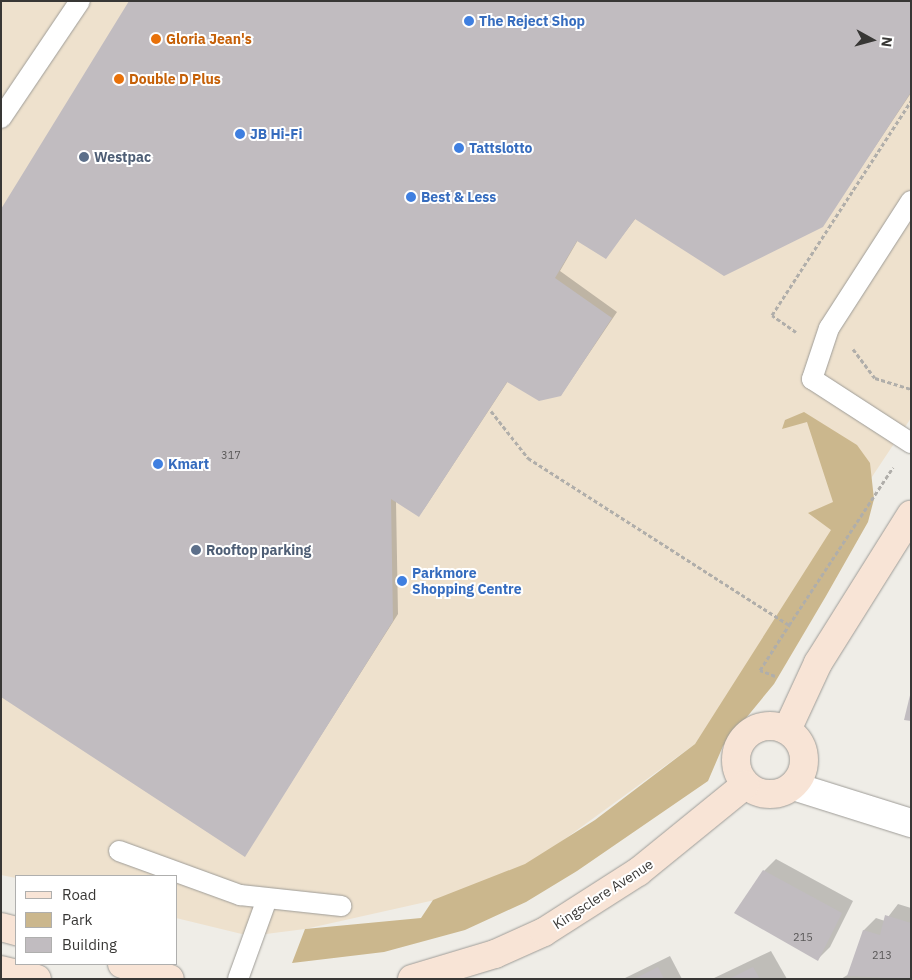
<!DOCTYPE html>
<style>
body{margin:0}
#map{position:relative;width:912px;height:980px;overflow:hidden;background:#efede7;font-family:"IBM Plex Sans",sans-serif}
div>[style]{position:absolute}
.commercial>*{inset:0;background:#eee1cd}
.green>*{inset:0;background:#cbb78d}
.shadow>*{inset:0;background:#0003}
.building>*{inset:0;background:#c1bcc0}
.path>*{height:3px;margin-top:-1.5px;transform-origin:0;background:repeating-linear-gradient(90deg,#b0aeaa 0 4px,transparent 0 6.5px)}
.roads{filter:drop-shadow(0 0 1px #9e9c97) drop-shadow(0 0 1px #9e9c97)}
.service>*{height:20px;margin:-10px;padding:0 10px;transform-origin:10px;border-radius:10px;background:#fff}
.tertiary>*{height:28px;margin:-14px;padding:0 14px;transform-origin:14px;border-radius:14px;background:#fff}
.secondary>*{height:28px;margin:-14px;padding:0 14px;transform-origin:14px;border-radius:14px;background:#f8e4d6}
.secondary>.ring{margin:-14px;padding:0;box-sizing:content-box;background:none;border:28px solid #f8e4d6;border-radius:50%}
.dots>*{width:14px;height:14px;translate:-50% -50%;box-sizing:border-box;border:2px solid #fff;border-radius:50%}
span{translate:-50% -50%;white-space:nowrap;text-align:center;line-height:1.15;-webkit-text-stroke:4px #fff;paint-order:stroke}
.number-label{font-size:11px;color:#5a5858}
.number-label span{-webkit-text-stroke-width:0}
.shop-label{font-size:14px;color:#366cbe;font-weight:700}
.left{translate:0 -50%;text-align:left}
.food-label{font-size:14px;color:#c56008;font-weight:700}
.service-label{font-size:14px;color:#4e5e75;font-weight:700}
.street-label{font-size:14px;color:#383735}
.frame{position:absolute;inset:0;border:2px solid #383735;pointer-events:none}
.legend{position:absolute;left:15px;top:875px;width:162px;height:90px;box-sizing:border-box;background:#fff;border:1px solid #afafae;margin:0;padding:6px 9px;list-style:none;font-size:15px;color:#383735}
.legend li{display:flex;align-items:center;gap:10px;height:25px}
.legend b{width:25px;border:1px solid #afafae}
.north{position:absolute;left:847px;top:15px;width:50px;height:50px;-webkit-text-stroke:4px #fff;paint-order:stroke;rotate:97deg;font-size:14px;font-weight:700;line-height:20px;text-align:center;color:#383735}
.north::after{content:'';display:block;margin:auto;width:18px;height:22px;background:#383735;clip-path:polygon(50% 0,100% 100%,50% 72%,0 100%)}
</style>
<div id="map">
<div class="commercial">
<i style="clip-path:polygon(1px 1px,911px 1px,911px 418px,695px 744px,502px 885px,305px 929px,250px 936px,176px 918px,176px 876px,16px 878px,1px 875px)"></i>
</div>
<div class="green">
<i style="clip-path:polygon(804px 412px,857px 445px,870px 463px,874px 499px,868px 522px,826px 596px,774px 684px,723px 746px,708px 781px,577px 871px,526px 902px,465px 930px,384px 952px,292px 963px,305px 929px,421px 918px,433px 900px,525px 864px,595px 820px,695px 744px,831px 530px,808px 513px,833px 502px,807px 422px,782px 429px,785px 420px)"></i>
</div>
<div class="shadow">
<i style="clip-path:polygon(911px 1px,911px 93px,822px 226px,636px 218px,606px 257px,578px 240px,560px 271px,617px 312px,561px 395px,508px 381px,424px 509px,419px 515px,396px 501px,398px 614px,245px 855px,1px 211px)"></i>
<i style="clip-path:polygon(776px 859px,853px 901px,830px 947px,818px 959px,764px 871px)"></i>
<i style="clip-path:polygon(898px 904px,911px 908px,911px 979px,841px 979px,849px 974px,864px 930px,876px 918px,885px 921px)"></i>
<i style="clip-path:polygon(771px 951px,787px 979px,712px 979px)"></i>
<i style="clip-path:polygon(670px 956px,682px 979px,623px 979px)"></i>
</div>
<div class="building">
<i style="clip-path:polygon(129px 1px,911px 1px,911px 92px,823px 227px,724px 276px,635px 219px,606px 259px,577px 241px,555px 278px,612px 318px,561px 396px,539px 401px,507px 382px,419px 517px,391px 499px,393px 621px,245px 857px,1px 697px,1px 209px)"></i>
<i style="clip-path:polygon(911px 691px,911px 721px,904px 720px)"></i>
<i style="clip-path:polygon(763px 870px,842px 913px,818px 961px,734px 913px)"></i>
<i style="clip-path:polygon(885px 915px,911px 923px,911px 979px,847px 976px,863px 930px,880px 935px)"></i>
<i style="clip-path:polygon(658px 967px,664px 979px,634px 979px)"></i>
<i style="clip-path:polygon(753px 967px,760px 979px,729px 979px)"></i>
</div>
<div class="path">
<i style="left:796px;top:332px;width:29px;rotate:-145deg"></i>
<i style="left:772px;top:315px;width:255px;rotate:-57deg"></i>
<i style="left:853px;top:349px;width:36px;rotate:53deg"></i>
<i style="left:875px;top:378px;width:38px;rotate:17deg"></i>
<i style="left:491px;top:411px;width:60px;rotate:51.8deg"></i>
<i style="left:528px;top:458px;width:310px;rotate:32.6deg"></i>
<i style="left:789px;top:625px;width:189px;rotate:-56.6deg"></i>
<i style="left:775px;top:676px;width:16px;rotate:-158deg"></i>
<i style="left:760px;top:670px;width:54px;rotate:-57.2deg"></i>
</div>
<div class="roads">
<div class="service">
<i style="left:1px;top:118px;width:141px;rotate:-56deg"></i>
<i style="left:911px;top:201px;width:151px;rotate:122.8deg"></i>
<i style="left:829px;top:328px;width:54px;rotate:108.4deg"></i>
<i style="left:812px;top:379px;width:118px;rotate:32.9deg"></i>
<i style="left:119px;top:851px;width:129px;rotate:20deg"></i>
<i style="left:240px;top:895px;width:102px;rotate:6.2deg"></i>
<i style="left:238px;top:979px;width:85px;rotate:-70.1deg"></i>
</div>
<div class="tertiary">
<i style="left:793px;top:786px;width:124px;rotate:17.4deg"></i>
</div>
<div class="secondary">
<i class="ring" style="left:736px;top:726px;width:40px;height:40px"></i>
<i style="left:787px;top:730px;width:74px;rotate:-65.2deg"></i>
<i style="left:818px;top:663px;width:175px;rotate:-57.9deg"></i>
<i style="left:1px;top:927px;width:16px;rotate:15deg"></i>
<i style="left:122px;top:964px;width:50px;rotate:17.4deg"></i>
<i style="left:1px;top:970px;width:37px;rotate:14deg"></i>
<i style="left:412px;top:979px;width:87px;rotate:-16.8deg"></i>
<i style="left:495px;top:954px;width:54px;rotate:-24.2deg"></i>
<i style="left:544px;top:932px;width:112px;rotate:-32.6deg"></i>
<i style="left:638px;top:872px;width:138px;rotate:-39.1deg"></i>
</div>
</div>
<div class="dots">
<i style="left:469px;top:21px;background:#3f7fe0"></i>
<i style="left:156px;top:39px;background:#e8710a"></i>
<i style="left:119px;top:79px;background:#e8710a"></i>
<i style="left:240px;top:134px;background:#3f7fe0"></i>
<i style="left:459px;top:148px;background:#3f7fe0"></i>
<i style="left:84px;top:157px;background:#5c6f8a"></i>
<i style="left:411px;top:197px;background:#3f7fe0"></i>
<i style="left:158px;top:464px;background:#3f7fe0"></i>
<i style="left:196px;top:550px;background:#5c6f8a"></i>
<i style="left:402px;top:581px;background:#3f7fe0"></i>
</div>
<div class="number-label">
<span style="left:231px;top:455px">317</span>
<span style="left:803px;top:937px">215</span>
<span style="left:882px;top:955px">213</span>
</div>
<div class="shop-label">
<span class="left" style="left:479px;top:21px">The Reject Shop</span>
<span class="left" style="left:250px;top:134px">JB Hi-Fi</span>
<span class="left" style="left:469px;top:148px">Tattslotto</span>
<span class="left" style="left:421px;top:197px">Best &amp; Less</span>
<span class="left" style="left:168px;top:464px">Kmart</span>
<span class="left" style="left:412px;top:581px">Parkmore<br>Shopping Centre</span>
</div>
<div class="food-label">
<span class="left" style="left:166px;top:39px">Gloria Jean's</span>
<span class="left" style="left:129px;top:79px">Double D Plus</span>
</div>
<div class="service-label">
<span class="left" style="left:94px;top:157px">Westpac</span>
<span class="left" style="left:206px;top:550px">Rooftop parking</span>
</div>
<div class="street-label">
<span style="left:603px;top:894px;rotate:-33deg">Kingsclere Avenue</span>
</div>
<div class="frame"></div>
<ul class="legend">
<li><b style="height:6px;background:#f8e4d6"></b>Road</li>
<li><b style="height:14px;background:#cbb78d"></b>Park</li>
<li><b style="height:14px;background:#c1bcc0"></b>Building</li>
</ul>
<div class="north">N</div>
</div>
